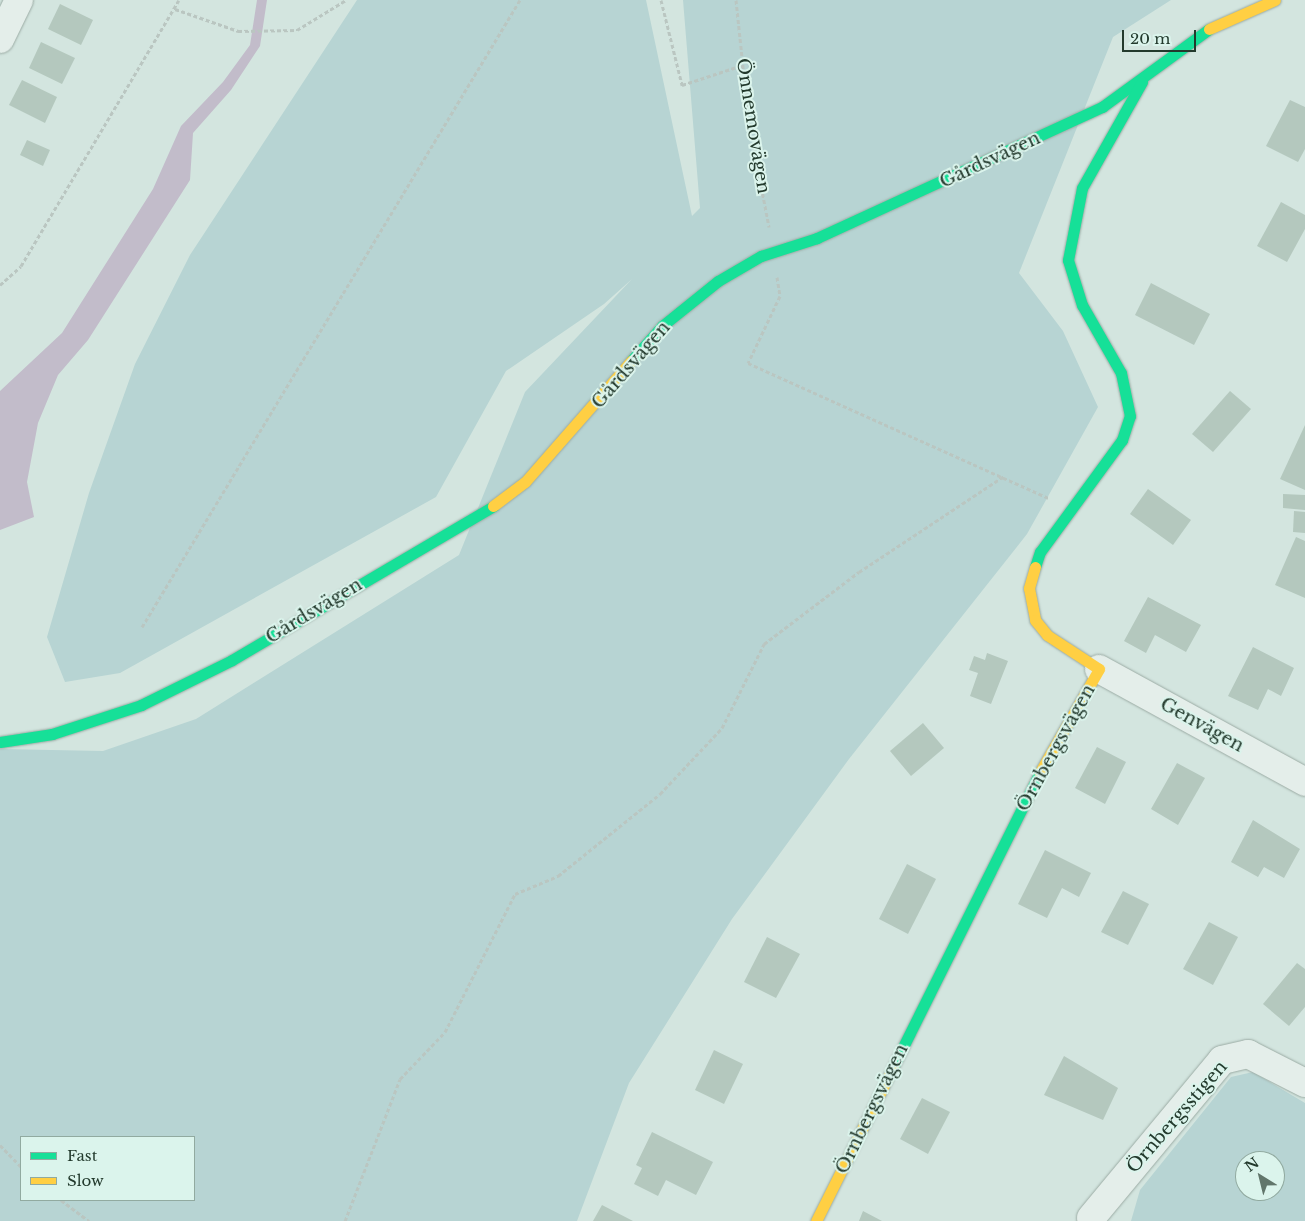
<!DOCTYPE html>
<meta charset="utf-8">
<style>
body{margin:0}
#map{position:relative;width:1305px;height:1221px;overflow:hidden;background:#d3e5df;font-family:"Libre Baskerville",serif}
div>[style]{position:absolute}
.green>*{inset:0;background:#b7d4d3}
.water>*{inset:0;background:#c2bcca}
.building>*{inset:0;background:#b4c8be}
.path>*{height:3px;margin-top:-1.5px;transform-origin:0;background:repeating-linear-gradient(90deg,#bac6c1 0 4px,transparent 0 6.5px)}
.roads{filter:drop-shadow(0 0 1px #9baba4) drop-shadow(0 0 1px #9baba4)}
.street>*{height:28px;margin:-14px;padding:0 14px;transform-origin:14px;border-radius:14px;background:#e4eeea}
.fast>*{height:11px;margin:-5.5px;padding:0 5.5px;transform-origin:5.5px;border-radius:5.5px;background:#16e098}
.slow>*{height:11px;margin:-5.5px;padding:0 5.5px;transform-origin:5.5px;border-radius:5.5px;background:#ffcf43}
span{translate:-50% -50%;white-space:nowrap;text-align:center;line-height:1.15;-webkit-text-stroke:4px #dbf4ec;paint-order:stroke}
.street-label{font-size:18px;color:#233a2d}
.legend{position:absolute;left:20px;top:1136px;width:175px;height:65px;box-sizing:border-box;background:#dbf4ec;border:1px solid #91aaa0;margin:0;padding:6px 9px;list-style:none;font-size:15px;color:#233a2d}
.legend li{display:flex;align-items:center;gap:10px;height:25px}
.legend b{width:25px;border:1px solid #91aaa0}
.north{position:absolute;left:1235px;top:1151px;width:50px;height:50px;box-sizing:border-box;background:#dbf4ec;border:1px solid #91aaa0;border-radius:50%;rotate:324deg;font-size:14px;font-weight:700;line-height:20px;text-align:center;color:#233a2d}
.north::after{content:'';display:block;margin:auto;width:18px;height:22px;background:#61766b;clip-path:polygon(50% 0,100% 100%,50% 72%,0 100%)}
.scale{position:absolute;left:1122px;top:30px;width:74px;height:22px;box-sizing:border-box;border:2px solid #233a2d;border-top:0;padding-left:6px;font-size:15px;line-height:18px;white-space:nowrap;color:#233a2d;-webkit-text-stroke:4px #dbf4ec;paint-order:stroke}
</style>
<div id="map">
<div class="green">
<i style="clip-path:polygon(evenodd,357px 0,646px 0,692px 216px,700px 208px,683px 0,1171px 0,1113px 37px,1019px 273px,1063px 331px,1098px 407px,1027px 534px,849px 759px,732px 919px,629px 1083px,577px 1221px,0 1221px,0 749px,103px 751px,196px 719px,459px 555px,525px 392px,632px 279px,604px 304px,506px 371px,436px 497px,120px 673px,65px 682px,47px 637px,89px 493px,135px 364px,190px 255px,357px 0,21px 1137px,194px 1137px,194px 1200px,21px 1200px,21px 1137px)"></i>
<i style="clip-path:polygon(evenodd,1253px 1072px,1305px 1103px,1305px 1221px,1131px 1221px,1140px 1190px,1231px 1077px,1253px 1072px,1245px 1161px,1275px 1161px,1275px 1191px,1245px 1191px,1245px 1161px)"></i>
</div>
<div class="water">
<i style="clip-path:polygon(257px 0,267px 0,260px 46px,231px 90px,193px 133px,190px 180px,88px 340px,58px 375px,38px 423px,27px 482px,34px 517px,0 530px,0 391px,62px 333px,153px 189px,181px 126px,223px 82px,250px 45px)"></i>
</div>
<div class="building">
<i style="clip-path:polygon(60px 4px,93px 20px,81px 45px,48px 29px)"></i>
<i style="clip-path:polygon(41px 42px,75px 58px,62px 84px,29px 68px)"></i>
<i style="clip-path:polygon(22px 80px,57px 97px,45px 123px,9px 105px)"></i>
<i style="clip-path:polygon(1290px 100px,1305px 107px,1305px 149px,1298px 162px,1266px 146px)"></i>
<i style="clip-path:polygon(27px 140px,50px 150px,43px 166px,20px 155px)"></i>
<i style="clip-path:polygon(1281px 202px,1305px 215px,1305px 229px,1287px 262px,1257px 246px)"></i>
<i style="clip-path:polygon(1151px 283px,1210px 314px,1194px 345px,1135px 315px)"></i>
<i style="clip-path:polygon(1230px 391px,1251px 409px,1213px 452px,1192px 434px)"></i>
<i style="clip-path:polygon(1305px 425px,1305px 490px,1280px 479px)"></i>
<i style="clip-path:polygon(1148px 489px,1191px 520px,1173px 545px,1130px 514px)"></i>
<i style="clip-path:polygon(1283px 494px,1305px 495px,1305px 510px,1283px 508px)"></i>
<i style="clip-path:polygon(1294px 511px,1305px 512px,1305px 533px,1293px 532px)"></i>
<i style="clip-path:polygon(1296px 537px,1305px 541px,1305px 598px,1275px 585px)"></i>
<i style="clip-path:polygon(1148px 597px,1201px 625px,1186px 652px,1155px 635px,1146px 653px,1124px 641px)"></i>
<i style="clip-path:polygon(1253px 647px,1294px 668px,1281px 696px,1268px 689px,1258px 710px,1228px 696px)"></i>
<i style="clip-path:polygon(987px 653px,1008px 661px,991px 704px,970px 696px,978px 673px,969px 670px,974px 656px,985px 660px)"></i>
<i style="clip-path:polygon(923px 723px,944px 748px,911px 776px,890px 751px)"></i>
<i style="clip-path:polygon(1097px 747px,1126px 762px,1105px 804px,1075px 788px)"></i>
<i style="clip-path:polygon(1177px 763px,1205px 778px,1178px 825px,1151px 809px)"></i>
<i style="clip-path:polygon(1253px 820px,1300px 849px,1284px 878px,1264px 867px,1258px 877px,1231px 862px)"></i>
<i style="clip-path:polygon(1045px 850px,1091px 873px,1079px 897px,1062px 888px,1047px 918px,1018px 904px)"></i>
<i style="clip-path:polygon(907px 864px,936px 879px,908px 934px,879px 919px)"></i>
<i style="clip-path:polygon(1123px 891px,1149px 904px,1128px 945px,1101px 932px)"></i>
<i style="clip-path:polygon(1209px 922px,1238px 937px,1213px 985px,1183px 969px)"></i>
<i style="clip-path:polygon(767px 937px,800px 954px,776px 998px,744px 982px)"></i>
<i style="clip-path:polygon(1297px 963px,1305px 969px,1305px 1007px,1289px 1026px,1263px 1004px)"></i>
<i style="clip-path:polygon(714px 1050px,743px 1064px,724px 1104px,695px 1090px)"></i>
<i style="clip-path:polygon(1064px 1056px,1118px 1088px,1103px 1120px,1044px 1095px)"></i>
<i style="clip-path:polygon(922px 1098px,950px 1112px,928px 1154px,900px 1139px)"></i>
<i style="clip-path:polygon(652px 1132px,713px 1162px,696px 1195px,666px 1180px,658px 1196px,634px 1184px,642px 1168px,636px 1165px)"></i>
<i style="clip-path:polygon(602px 1205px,633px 1221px,593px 1221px)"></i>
<i style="clip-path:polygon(863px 1211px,882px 1221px,859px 1221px)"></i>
</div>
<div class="path">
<i style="left:661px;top:0;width:88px;rotate:76.1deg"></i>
<i style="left:682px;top:85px;width:64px;rotate:-18.2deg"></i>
<i style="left:736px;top:0;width:124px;rotate:84deg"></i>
<i style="left:749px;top:123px;width:106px;rotate:79.1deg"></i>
<i style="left:175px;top:9px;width:67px;rotate:19.2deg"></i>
<i style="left:238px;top:31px;width:59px;rotate:-1deg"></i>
<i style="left:297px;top:30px;width:57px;rotate:-31.5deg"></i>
<i style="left:777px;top:277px;width:19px;rotate:81deg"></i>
<i style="left:780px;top:296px;width:74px;rotate:115.5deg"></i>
<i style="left:748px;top:363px;width:329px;rotate:24.2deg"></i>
<i style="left:0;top:285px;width:28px;rotate:-42deg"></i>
<i style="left:21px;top:266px;width:309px;rotate:-59.3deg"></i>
<i style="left:142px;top:627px;width:732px;rotate:-58.92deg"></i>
<i style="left:0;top:1145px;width:30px;rotate:46deg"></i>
<i style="left:61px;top:1200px;width:35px;rotate:37deg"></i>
<i style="left:345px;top:1221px;width:152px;rotate:-68.8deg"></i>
<i style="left:400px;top:1079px;width:65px;rotate:-46.2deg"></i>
<i style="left:445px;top:1032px;width:155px;rotate:-63.1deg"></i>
<i style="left:515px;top:894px;width:47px;rotate:-22.7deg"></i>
<i style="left:558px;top:876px;width:131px;rotate:-38.8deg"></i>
<i style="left:660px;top:794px;width:91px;rotate:-46.8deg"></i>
<i style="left:722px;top:728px;width:94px;rotate:-63.4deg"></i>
<i style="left:764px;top:644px;width:119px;rotate:-37.2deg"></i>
<i style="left:859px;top:572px;width:174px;rotate:-33.5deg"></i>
</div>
<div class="roads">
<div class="street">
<i style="left:0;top:39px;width:43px;rotate:-64deg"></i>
<i style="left:1099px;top:669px;width:235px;rotate:28.7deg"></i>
<i style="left:1091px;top:1218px;width:205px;rotate:-50.3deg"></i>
<i style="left:1222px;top:1060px;width:27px;rotate:-13deg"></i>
<i style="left:1248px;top:1054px;width:64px;rotate:27deg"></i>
</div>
<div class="fast">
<i style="left:631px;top:361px;width:47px;rotate:-48.5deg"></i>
<i style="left:662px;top:326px;width:72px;rotate:-38.8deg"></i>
<i style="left:718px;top:281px;width:50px;rotate:-30.2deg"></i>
<i style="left:761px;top:256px;width:59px;rotate:-17.8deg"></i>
<i style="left:817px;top:238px;width:314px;rotate:-24.7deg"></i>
<i style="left:1102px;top:107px;width:132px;rotate:-36.1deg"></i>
<i style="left:1035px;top:567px;width:16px;rotate:-72deg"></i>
<i style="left:1040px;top:552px;width:139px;rotate:-53.8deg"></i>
<i style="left:1122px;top:440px;width:25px;rotate:-72deg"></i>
<i style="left:1130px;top:416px;width:44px;rotate:-101.8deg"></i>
<i style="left:1121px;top:373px;width:78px;rotate:-119.8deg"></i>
<i style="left:1082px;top:305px;width:47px;rotate:-107.3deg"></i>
<i style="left:1068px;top:260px;width:73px;rotate:-79deg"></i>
<i style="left:1082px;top:188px;width:122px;rotate:-60.5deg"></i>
<i style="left:0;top:742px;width:53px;rotate:-8.7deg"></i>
<i style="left:52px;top:734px;width:94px;rotate:-18deg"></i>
<i style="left:141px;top:705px;width:102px;rotate:-26.3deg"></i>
<i style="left:232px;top:660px;width:303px;rotate:-30.5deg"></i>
<i style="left:893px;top:1067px;width:330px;rotate:-63.5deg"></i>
</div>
<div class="slow">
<i style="left:1209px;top:29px;width:72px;rotate:-23.7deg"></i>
<i style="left:493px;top:506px;width:40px;rotate:-37deg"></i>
<i style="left:525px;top:482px;width:161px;rotate:-48.8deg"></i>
<i style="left:1035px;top:567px;width:22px;rotate:106deg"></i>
<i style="left:1029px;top:588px;width:33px;rotate:79deg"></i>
<i style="left:1035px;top:620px;width:19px;rotate:51deg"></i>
<i style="left:1047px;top:635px;width:62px;rotate:33.2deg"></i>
<i style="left:1099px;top:669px;width:119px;rotate:119.8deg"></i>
<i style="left:816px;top:1221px;width:172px;rotate:-63.4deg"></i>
</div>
</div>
<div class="street-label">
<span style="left:753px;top:126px;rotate:81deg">Önnemovägen</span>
<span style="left:990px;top:160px;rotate:-25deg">Gårdsvägen</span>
<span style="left:631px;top:365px;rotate:-49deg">Gårdsvägen</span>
<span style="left:314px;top:611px;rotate:-31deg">Gårdsvägen</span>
<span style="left:1202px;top:725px;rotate:29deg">Genvägen</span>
<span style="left:1056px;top:748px;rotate:-61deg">Örnbergsvägen</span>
<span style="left:872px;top:1109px;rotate:-64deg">Örnbergsvägen</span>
<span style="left:1177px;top:1117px;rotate:-49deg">Örnbergsstigen</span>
</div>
<ul class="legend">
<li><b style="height:6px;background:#16e098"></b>Fast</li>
<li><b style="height:6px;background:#ffcf43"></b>Slow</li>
</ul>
<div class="north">N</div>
<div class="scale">20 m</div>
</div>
